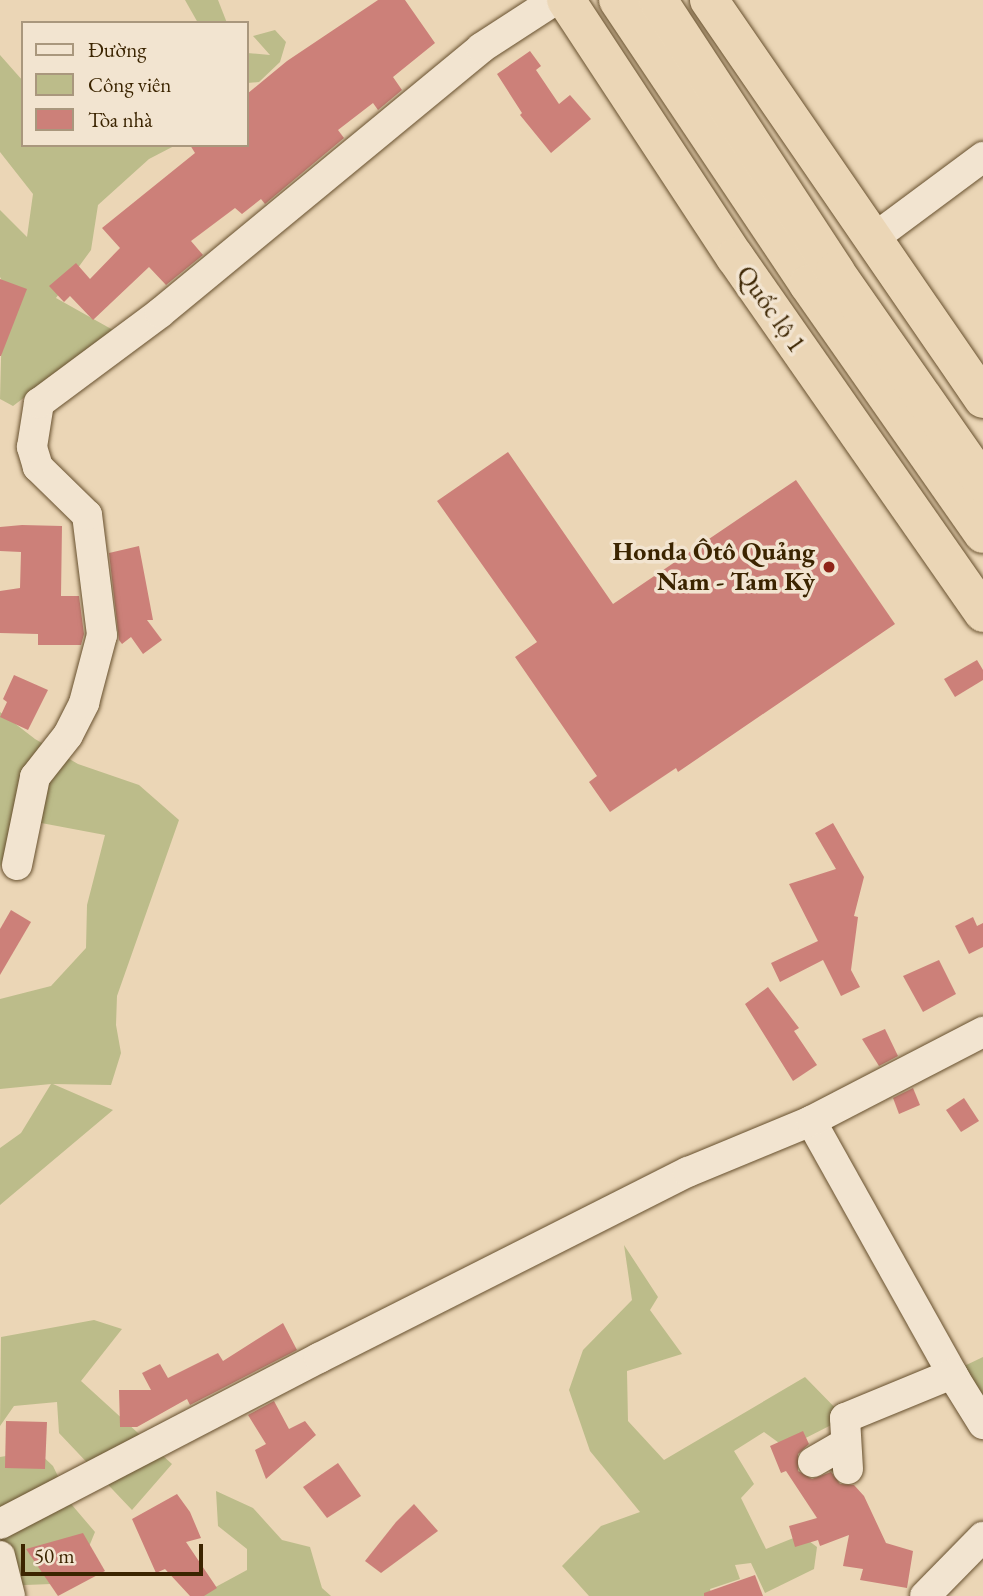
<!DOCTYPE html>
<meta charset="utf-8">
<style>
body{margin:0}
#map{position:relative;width:983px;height:1596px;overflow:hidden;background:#ebd6b6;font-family:"EB Garamond",serif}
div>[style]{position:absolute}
.green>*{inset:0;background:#bcbc8a}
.building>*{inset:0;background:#cc8079}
.roads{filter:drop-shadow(0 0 2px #67502e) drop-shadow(0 0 2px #67502e)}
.minor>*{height:30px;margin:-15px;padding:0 15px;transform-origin:15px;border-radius:15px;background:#f2e4d0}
.trunk>*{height:38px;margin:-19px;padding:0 19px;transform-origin:19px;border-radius:19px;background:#ebd6b6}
.dots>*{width:19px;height:19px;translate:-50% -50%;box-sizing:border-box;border:4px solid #f2e4d0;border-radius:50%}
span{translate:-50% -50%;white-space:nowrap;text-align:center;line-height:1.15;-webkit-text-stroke:7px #f2e4d0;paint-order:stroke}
.street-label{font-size:26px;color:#3b2400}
.poi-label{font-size:26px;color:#3b2400;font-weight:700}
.right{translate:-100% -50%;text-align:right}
.legend{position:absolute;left:21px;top:21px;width:228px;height:126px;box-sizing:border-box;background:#f2e4d0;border:2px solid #a9977d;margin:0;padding:9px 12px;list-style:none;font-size:21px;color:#3b2400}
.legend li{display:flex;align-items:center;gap:14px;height:35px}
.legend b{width:35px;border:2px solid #a9977d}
.scale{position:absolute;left:21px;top:1544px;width:182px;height:32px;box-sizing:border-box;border:4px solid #3b2400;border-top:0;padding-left:9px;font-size:21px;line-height:24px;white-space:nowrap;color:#3b2400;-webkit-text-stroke:5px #f2e4d0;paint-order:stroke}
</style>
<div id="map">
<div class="green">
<i style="clip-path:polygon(185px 0,218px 0,227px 23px,198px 23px)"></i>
<i style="clip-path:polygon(275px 30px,286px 42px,280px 62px,259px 82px,247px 83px,247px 53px,270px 55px,253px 36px)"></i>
<i style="clip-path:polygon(0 55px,23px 81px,23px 145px,176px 145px,149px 159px,98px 205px,91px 250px,56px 298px,113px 330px,13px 406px,0 399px,3px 283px,0 277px,0 210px,27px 237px,33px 194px,0 152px)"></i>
<i style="clip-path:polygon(0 712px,35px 739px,78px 764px,139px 785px,179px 820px,117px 996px,116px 1025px,121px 1053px,111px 1085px,53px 1084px,113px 1110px,0 1205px,0 1148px,21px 1133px,51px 1084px,0 1089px,0 999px,51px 986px,86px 948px,87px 905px,105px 835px,20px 819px,0 867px)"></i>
<i style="clip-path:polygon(624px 1245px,658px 1297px,650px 1310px,682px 1354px,627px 1371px,628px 1421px,664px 1460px,805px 1377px,845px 1418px,786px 1448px,764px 1432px,734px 1451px,754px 1484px,741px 1498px,766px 1549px,801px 1535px,817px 1547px,814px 1569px,765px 1593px,751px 1563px,735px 1565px,740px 1579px,710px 1589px,712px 1596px,589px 1596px,562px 1566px,601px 1526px,640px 1512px,590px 1451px,569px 1390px,583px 1350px,632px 1300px)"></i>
<i style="clip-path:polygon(94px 1320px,122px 1329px,81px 1381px,172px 1464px,132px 1510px,59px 1433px,57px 1402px,14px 1406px,0 1426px,1px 1337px)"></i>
<i style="clip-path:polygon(983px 1357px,983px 1403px,960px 1368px)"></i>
<i style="clip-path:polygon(37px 1451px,53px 1466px,72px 1505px,95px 1532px,86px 1554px,51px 1584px,0 1586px,0 1457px)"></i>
<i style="clip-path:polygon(216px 1491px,253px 1508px,282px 1540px,310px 1547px,322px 1588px,331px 1596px,199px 1596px,247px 1570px,247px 1549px,218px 1526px)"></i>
</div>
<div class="building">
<i style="clip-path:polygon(378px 0,405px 0,435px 43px,393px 77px,402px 90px,378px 110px,373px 103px,338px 130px,344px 138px,265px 204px,261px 199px,242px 214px,235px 208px,191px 241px,203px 255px,166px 285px,149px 267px,93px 320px,70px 296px,64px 302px,49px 286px,76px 263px,90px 279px,120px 248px,102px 228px,195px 153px,190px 145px,247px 145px,247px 94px,287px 61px)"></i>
<i style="clip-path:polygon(530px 51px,541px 66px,536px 70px,559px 104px,570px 95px,591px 119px,551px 153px,520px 115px,522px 113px,497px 74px)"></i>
<i style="clip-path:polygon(0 279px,27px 289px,1px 356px,0 356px)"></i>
<i style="clip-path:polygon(508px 452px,613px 604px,796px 480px,895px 624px,678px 772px,676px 768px,610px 812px,589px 782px,597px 776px,515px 657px,537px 642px,437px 501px)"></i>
<i style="clip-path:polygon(22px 525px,62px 526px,61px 596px,79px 596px,84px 634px,81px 645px,38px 645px,38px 634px,0 633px,0 591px,20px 588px,21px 552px,0 551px,0 527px)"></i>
<i style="clip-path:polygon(139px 546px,153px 620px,147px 620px,162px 640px,143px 654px,131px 637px,122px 644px,119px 640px,109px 553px)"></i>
<i style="clip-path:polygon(977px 660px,983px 670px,983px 680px,955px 697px,944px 679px)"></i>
<i style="clip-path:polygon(14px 675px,48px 690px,28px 730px,0 717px,7px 702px,3px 699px)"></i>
<i style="clip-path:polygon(833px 823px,864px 877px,854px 916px,858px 917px,851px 970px,860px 987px,841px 996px,823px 960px,780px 982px,771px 963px,818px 941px,789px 884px,836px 869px,815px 833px)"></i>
<i style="clip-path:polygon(11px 910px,31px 922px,0 975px,0 929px)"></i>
<i style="clip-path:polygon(973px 917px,977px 926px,983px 923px,983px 947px,969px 954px,955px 926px)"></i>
<i style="clip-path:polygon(939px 960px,956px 994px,923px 1012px,903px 976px)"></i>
<i style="clip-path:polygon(768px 987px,799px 1028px,794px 1031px,817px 1065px,793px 1081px,745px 1004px)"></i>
<i style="clip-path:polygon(885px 1029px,898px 1056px,879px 1066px,862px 1039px)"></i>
<i style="clip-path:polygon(913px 1088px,920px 1105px,899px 1114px,893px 1098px)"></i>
<i style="clip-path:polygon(964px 1098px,979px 1121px,961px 1132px,946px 1110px)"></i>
<i style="clip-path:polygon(283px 1323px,297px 1350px,190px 1405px,187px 1399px,137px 1427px,120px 1427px,119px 1390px,151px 1390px,142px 1373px,160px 1364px,168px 1378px,218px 1353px,223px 1361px)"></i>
<i style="clip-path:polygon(274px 1401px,289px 1429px,305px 1421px,316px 1435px,266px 1479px,255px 1450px,266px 1444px,248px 1415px)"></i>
<i style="clip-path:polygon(6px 1421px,47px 1422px,45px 1469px,5px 1468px)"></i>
<i style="clip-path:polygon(803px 1431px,809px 1444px,798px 1454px,798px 1471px,812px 1479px,831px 1472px,840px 1484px,854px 1485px,864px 1496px,886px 1543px,913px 1551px,907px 1588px,860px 1580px,863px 1569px,843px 1566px,849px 1535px,820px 1546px,818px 1540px,795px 1547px,789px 1526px,817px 1518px,786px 1471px,781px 1473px,770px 1446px)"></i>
<i style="clip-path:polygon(338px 1463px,361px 1496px,327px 1518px,303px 1487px)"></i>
<i style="clip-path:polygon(177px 1494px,190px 1512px,201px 1538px,186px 1542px,217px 1588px,204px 1596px,190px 1596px,165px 1569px,156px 1573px,132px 1519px)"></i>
<i style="clip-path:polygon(414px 1504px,438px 1531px,381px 1573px,365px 1561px,396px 1522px)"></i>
<i style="clip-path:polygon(83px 1533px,105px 1571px,58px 1596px,26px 1549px)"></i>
<i style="clip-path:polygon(755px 1575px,763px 1596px,704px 1596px,704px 1593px)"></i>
</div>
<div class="roads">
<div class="minor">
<i style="left:874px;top:238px;width:136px;rotate:-36.6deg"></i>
<i style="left:17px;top:865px;width:90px;rotate:-78.4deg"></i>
<i style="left:35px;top:777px;width:53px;rotate:-51.8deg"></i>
<i style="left:68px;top:735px;width:36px;rotate:-63deg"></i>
<i style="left:84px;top:703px;width:70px;rotate:-75.2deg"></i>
<i style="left:102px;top:635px;width:121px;rotate:-97.1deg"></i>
<i style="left:87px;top:515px;width:69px;rotate:-135.6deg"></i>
<i style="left:38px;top:467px;width:21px;rotate:-107deg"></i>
<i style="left:32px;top:447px;width:45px;rotate:-81deg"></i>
<i style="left:39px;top:403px;width:151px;rotate:-36.6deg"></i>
<i style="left:160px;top:313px;width:416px;rotate:-39.5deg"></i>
<i style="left:481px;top:48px;width:88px;rotate:-33deg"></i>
<i style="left:811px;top:1121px;width:295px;rotate:60.8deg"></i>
<i style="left:813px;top:1462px;width:38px;rotate:-30deg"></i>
<i style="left:848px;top:1469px;width:51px;rotate:-93.4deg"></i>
<i style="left:845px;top:1418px;width:116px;rotate:-22.4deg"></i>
<i style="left:952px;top:1374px;width:59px;rotate:58.2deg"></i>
<i style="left:0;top:1524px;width:360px;rotate:-27.5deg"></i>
<i style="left:319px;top:1358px;width:413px;rotate:-26.8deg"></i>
<i style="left:688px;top:1172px;width:133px;rotate:-22.5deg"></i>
<i style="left:811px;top:1121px;width:194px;rotate:-27.4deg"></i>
<i style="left:0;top:1556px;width:41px;rotate:76deg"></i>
<i style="left:925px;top:1596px;width:83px;rotate:-45.5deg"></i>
</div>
<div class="trunk">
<i style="left:566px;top:0;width:308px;rotate:56.7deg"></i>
<i style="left:735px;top:257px;width:434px;rotate:55.1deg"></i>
<i style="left:618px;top:0;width:342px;rotate:56.2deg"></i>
<i style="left:808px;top:284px;width:305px;rotate:55deg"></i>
<i style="left:658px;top:0;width:324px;rotate:56.8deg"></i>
<i style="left:835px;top:271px;width:259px;rotate:55.1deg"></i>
<i style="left:709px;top:0;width:484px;rotate:55.5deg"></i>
</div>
</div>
<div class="dots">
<i style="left:829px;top:567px;background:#8f2418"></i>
</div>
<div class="street-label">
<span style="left:771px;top:309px;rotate:55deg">Quốc lộ 1</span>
</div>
<div class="poi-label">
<span class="right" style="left:815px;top:567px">Honda Ôtô Quảng<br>Nam - Tam Kỳ</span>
</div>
<ul class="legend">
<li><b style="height:9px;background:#f2e4d0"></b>Đường</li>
<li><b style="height:19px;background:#bcbc8a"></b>Công viên</li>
<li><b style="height:19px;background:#cc8079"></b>Tòa nhà</li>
</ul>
<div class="scale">50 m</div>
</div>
